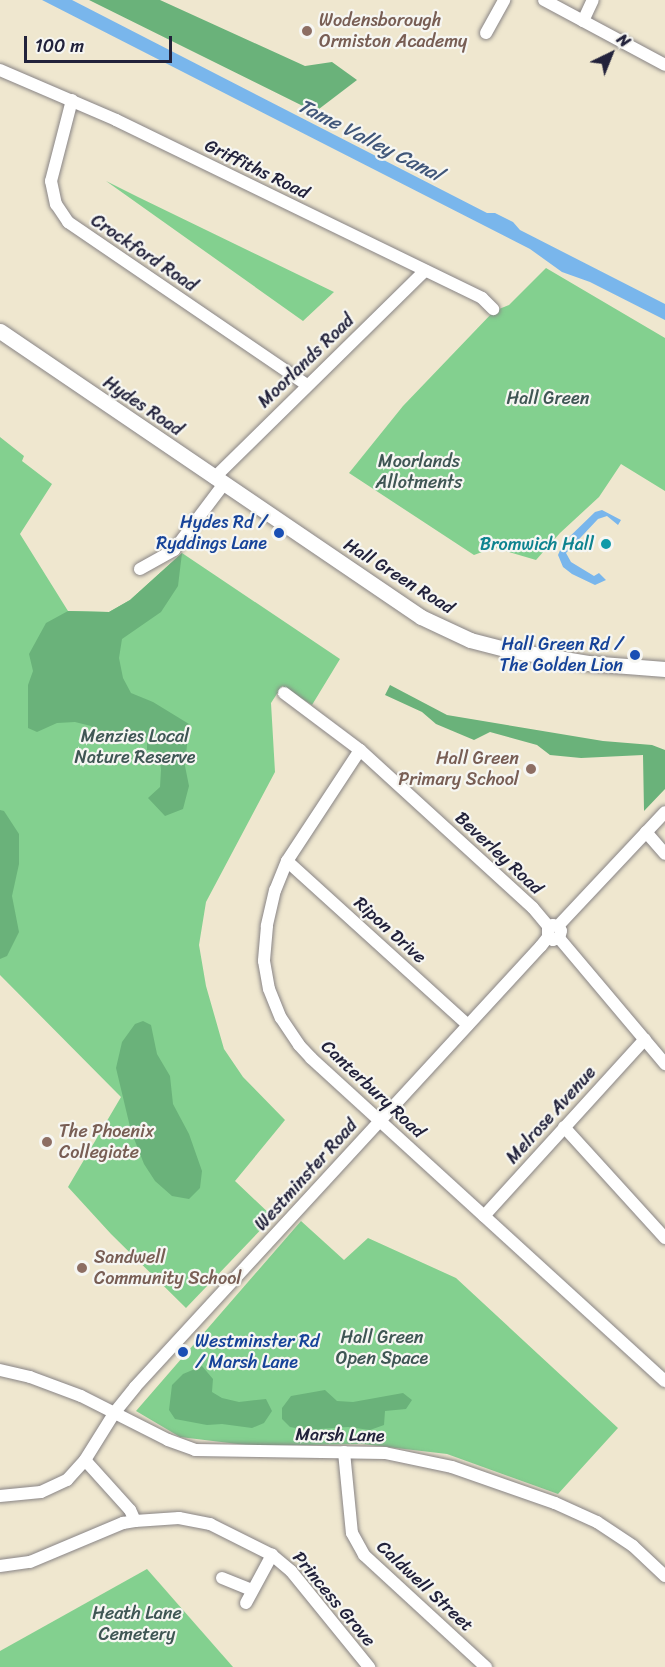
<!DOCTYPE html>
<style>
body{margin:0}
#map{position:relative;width:665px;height:1667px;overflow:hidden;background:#efe7cf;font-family:Sriracha,sans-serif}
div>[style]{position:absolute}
.green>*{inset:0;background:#83d08f}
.forest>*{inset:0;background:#6ab27a}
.water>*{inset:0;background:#79b6ec}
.roads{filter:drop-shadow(0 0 2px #888485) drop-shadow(0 0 2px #888485)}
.minor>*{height:12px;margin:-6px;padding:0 6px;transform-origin:6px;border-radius:6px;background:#fff}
.tertiary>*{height:15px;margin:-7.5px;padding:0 7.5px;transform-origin:7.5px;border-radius:7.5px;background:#fff}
.dots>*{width:16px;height:16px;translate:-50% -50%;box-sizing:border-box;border:3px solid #f6f6f2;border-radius:50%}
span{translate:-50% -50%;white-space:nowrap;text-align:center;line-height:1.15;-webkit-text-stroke:4.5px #f6f6f2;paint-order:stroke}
.education-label{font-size:18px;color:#785e54}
.left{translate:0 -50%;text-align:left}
.right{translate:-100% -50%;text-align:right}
.street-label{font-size:18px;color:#22223b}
.park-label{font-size:18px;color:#3f5654}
.transit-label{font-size:18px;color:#164399}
.culture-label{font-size:18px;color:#0d838f}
.water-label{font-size:20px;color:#405679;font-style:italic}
.north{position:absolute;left:581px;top:24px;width:60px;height:60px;-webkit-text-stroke:4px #f6f6f2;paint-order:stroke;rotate:43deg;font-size:16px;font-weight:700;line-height:24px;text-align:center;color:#22223b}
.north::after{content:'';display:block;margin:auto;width:21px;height:27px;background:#22223b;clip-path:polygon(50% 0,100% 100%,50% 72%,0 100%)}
.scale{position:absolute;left:24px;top:36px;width:148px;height:27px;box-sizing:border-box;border:3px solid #22223b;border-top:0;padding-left:8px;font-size:18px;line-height:21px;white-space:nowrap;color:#22223b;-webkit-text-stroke:4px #f6f6f2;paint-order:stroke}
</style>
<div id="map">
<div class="green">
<i style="clip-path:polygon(106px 181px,138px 197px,334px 292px,303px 321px)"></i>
<i style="clip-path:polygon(546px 268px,665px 338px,665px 491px,621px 464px,599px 497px,560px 533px,536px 560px,489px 546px,482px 552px,474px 555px,349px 473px,403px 406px,494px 311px,509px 305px)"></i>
<i style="clip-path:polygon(0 437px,24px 456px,22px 461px,52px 484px,20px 534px,68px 611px,109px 612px,130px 600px,182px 553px,340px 659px,312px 705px,282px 686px,271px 703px,275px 772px,206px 902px,199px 945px,206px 986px,224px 1049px,243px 1077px,285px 1120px,235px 1181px,273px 1217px,186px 1308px,111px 1234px,68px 1187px,121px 1097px,0 975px)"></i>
<i style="clip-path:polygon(301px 1221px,344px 1260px,368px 1238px,456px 1278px,618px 1428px,558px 1494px,447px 1454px,362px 1444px,254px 1446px,180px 1437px,136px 1411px)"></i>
<i style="clip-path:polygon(147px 1569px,233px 1667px,0 1667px,0 1651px)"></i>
</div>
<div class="forest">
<i style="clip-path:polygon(89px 0,160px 0,305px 66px,332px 62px,357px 80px,315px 112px)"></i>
<i style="clip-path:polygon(182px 553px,178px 586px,161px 612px,122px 639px,119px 658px,123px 678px,131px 693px,153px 702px,189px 724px,185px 766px,189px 786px,183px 809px,165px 816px,148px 798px,160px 787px,161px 770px,159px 752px,147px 750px,147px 739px,144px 730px,130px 735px,116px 745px,100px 737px,91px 726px,75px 722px,57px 723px,37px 732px,28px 728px,28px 685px,33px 671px,29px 654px,46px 623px,68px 611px,109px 612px,130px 600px)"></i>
<i style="clip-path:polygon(390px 685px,447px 715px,603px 741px,652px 745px,665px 750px,665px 789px,644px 811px,643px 755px,581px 758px,550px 755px,537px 745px,490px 732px,474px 740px,436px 724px,422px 712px,385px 695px)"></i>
<i style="clip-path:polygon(0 810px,4px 811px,19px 834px,19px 864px,12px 896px,19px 932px,7px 956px,0 959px)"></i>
<i style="clip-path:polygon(143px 1021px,151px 1025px,157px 1054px,170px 1076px,173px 1104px,189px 1134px,202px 1171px,200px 1188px,189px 1199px,172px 1196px,155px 1181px,144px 1164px,131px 1131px,116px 1068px,122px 1042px,135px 1024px)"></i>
<i style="clip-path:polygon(202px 1366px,213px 1379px,212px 1392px,222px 1398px,239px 1402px,266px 1399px,272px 1411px,264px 1423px,252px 1428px,222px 1424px,207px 1425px,175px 1419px,169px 1410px,172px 1385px,183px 1374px)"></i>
<i style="clip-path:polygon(325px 1390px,337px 1401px,353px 1402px,403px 1393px,412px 1400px,406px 1409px,385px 1411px,384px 1425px,370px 1430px,348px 1427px,305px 1430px,290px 1427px,282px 1419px,282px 1408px,291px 1396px)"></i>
</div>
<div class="water">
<i style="clip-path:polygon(42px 0,72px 0,487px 213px,495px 213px,513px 222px,520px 230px,665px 304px,665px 320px,590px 282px,562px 272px,530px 249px)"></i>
<i style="clip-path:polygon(602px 510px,621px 520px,618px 525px,607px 516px,598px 519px,566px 553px,571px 562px,594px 576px,599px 573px,606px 580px,595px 585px,572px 574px,563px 567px,558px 555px,563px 543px,595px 512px)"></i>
</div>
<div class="roads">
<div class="minor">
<i style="left:544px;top:0;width:137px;rotate:28.2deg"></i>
<i style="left:583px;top:21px;width:23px;rotate:-65deg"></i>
<i style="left:486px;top:33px;width:38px;rotate:-61deg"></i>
<i style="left:0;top:70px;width:126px;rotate:23.3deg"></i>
<i style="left:116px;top:120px;width:407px;rotate:25.9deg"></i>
<i style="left:482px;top:298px;width:16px;rotate:45deg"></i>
<i style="left:72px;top:100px;width:84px;rotate:104.5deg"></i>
<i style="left:51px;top:181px;width:24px;rotate:78deg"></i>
<i style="left:56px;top:204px;width:22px;rotate:56deg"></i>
<i style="left:68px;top:222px;width:289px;rotate:34.3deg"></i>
<i style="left:214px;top:478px;width:296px;rotate:-44.5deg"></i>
<i style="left:140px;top:569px;width:39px;rotate:-29deg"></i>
<i style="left:174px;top:550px;width:81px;rotate:-53deg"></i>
<i style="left:284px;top:693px;width:95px;rotate:36.9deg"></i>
<i style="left:360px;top:750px;width:234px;rotate:42.4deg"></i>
<i style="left:533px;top:908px;width:25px;rotate:50deg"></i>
<i style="left:360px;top:750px;width:133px;rotate:123.3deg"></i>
<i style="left:287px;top:861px;width:31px;rotate:112deg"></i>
<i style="left:275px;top:890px;width:37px;rotate:103deg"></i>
<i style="left:267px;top:926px;width:35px;rotate:95deg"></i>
<i style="left:264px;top:961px;width:28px;rotate:80deg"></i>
<i style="left:269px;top:989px;width:31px;rotate:68deg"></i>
<i style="left:281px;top:1018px;width:32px;rotate:56deg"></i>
<i style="left:299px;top:1045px;width:18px;rotate:47deg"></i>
<i style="left:311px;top:1058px;width:479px;rotate:42.4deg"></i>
<i style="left:646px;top:832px;width:29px;rotate:49deg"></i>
<i style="left:287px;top:861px;width:244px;rotate:42.2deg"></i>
<i style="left:558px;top:926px;width:156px;rotate:-46.8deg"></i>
<i style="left:559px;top:938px;width:165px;rotate:49.9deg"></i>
<i style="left:564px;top:1127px;width:150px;rotate:47.7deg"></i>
<i style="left:484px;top:1216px;width:239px;rotate:-47.7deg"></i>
<i style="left:0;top:1370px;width:31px;rotate:13deg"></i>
<i style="left:30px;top:1377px;width:54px;rotate:20.4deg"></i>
<i style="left:81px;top:1396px;width:97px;rotate:26.8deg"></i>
<i style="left:168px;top:1440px;width:29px;rotate:20deg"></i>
<i style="left:195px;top:1450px;width:190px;rotate:0.9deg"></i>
<i style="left:385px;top:1453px;width:68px;rotate:11.8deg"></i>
<i style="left:452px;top:1467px;width:109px;rotate:19.3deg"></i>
<i style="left:555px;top:1503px;width:46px;rotate:24.3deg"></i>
<i style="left:597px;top:1522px;width:43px;rotate:33.7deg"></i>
<i style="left:633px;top:1546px;width:44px;rotate:43.2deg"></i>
<i style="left:344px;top:1452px;width:81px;rotate:84.4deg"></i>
<i style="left:352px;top:1533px;width:25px;rotate:61deg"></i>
<i style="left:364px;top:1555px;width:166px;rotate:42.6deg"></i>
<i style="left:0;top:1496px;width:41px;rotate:-5.6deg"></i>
<i style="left:41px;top:1492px;width:29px;rotate:-25deg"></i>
<i style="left:67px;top:1480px;width:27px;rotate:-48deg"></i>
<i style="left:85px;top:1460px;width:57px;rotate:-58deg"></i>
<i style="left:115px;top:1412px;width:32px;rotate:-51deg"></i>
<i style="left:135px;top:1387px;width:599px;rotate:-47.37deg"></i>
<i style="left:541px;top:946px;width:11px;rotate:-52deg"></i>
<i style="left:548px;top:937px;width:10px;rotate:-90deg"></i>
<i style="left:548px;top:927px;width:5px;rotate:-22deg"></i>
<i style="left:553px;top:925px;width:6px;rotate:18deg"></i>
<i style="left:559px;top:927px;width:4px;rotate:63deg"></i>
<i style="left:561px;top:931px;width:7px;rotate:106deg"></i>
<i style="left:559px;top:938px;width:6px;rotate:162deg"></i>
<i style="left:553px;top:940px;width:6px;rotate:-149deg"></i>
<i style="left:135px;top:1521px;width:44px;rotate:-3.9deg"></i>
<i style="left:179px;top:1518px;width:32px;rotate:11deg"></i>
<i style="left:210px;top:1524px;width:69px;rotate:26.6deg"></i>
<i style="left:272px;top:1555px;width:25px;rotate:40deg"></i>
<i style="left:291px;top:1571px;width:124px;rotate:50.9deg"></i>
<i style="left:0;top:1566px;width:30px;rotate:-8deg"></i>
<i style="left:30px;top:1562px;width:101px;rotate:-22.8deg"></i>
<i style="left:123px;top:1523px;width:12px;rotate:-9deg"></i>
<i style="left:135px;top:1521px;width:12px;rotate:-114deg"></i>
<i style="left:130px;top:1510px;width:67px;rotate:-132deg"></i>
<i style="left:222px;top:1578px;width:31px;rotate:22deg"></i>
<i style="left:246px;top:1603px;width:55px;rotate:-61.6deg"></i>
</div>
<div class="tertiary">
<i style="left:0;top:331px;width:509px;rotate:34.19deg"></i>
<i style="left:421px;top:617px;width:54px;rotate:25.1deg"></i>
<i style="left:470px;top:640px;width:40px;rotate:14.4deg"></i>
<i style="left:509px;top:650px;width:80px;rotate:9.3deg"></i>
<i style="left:588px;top:663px;width:77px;rotate:4.5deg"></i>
</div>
</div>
<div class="dots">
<i style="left:307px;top:31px;background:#8d6e63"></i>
<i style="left:279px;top:533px;background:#1a4fb4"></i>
<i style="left:606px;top:544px;background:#0f9aa8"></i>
<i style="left:635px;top:655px;background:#1a4fb4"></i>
<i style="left:531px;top:769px;background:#8d6e63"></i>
<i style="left:47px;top:1142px;background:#8d6e63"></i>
<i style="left:82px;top:1268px;background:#8d6e63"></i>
<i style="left:183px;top:1352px;background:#1a4fb4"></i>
</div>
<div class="education-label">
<span class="left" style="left:319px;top:31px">Wodensborough<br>Ormiston Academy</span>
<span class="right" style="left:519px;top:769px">Hall Green<br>Primary School</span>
<span class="left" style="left:59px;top:1142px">The Phoenix<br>Collegiate</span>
<span class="left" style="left:94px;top:1268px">Sandwell<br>Community School</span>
</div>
<div class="street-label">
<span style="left:257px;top:169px;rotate:26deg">Griffiths Road</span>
<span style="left:144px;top:253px;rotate:34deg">Crockford Road</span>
<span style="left:306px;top:361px;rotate:-44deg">Moorlands Road</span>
<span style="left:143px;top:406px;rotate:34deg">Hydes Road</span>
<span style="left:399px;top:576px;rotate:32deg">Hall Green Road</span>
<span style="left:499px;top:853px;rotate:43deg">Beverley Road</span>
<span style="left:390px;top:930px;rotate:42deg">Ripon Drive</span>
<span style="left:373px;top:1089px;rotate:43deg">Canterbury Road</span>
<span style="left:551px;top:1115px;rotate:-48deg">Melrose Avenue</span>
<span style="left:306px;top:1175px;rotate:-48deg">Westminster Road</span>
<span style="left:340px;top:1435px;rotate:1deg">Marsh Lane</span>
<span style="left:425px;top:1586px;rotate:43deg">Caldwell Street</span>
<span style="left:334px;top:1599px;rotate:50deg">Princess Grove</span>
</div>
<div class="park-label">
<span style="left:548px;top:398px">Hall Green</span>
<span style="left:419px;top:472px">Moorlands<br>Allotments</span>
<span style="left:135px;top:747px">Menzies Local<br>Nature Reserve</span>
<span style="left:382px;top:1348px">Hall Green<br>Open Space</span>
<span style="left:137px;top:1624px">Heath Lane<br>Cemetery</span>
</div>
<div class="transit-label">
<span class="right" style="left:267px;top:533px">Hydes Rd /<br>Ryddings Lane</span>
<span class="right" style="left:623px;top:655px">Hall Green Rd /<br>The Golden Lion</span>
<span class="left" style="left:195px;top:1352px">Westminster Rd<br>/ Marsh Lane</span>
</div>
<div class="culture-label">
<span class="right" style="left:594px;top:544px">Bromwich Hall</span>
</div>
<div class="water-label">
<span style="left:370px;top:140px;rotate:27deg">Tame Valley Canal</span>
</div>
<div class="north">N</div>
<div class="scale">100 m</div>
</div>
